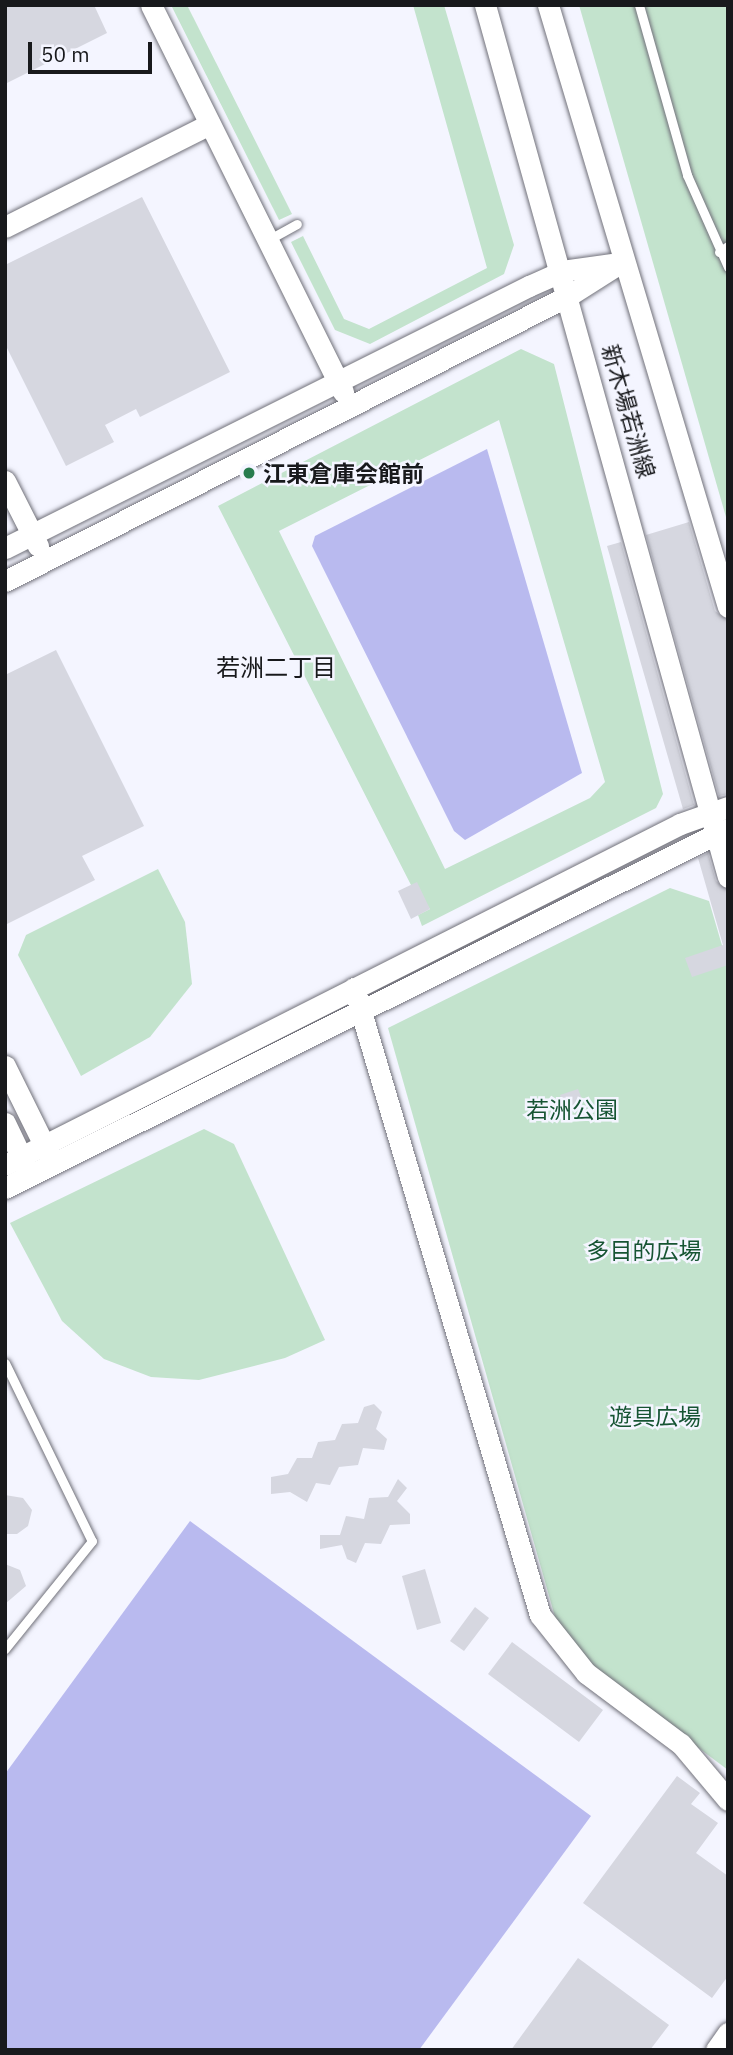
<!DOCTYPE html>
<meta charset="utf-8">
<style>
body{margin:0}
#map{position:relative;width:733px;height:2055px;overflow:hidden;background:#f4f5ff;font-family:"IBM Plex Sans","Noto Sans JP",sans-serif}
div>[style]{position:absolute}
.green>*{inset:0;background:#c3e3cd}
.water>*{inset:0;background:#b9baef}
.building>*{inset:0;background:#d6d7e0}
.roads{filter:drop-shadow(0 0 2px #71717a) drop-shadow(0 0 2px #71717a)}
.service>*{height:9px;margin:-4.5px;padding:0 4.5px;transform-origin:4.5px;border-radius:4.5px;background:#fff}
.tertiary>*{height:21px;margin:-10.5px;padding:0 10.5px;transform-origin:10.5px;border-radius:10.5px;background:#fff}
.dots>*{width:19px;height:19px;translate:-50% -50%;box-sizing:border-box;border:4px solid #f4f5ff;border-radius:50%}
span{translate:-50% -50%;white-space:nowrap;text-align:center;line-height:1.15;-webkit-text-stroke:5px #f4f5ff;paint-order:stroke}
.street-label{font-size:23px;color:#18191c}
.poi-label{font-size:23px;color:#18191c;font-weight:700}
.left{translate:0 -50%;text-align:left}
.park-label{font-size:23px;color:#165433}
.neighbourhood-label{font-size:24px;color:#18191c}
.frame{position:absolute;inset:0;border:7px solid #18191c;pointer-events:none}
.scale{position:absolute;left:28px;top:42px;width:124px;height:32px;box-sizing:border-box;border:4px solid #18191c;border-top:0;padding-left:9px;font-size:21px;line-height:24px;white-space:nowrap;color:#18191c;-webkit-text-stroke:5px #f4f5ff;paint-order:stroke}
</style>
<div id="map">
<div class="green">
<i style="clip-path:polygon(171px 5px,187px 5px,292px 214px,279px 220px)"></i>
<i style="clip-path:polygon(413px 5px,444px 5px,514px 245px,504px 274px,370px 344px,335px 330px,291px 242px,303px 236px,344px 319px,369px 329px,487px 268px)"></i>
<i style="clip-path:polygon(579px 5px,728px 5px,728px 524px)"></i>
<i style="clip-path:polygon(evenodd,521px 349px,554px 364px,663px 794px,656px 808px,422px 926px,418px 915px,430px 909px,411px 885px,218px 506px,521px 349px,499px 420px,605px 782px,590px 798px,445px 869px,279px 531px,499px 420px)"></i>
<i style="clip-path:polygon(158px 869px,185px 922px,192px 984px,150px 1037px,81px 1076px,18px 955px,26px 935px)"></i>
<i style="clip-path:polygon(670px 888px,709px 901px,728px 966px,728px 1770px,592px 1668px,557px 1624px,388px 1028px)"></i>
<i style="clip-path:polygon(204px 1129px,234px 1144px,325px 1340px,285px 1358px,199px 1380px,151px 1377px,104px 1359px,62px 1321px,10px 1223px)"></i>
</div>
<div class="water">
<i style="clip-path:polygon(487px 449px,582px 773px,465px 840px,454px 831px,312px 546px,315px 536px)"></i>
<i style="clip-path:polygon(190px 1521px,591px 1816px,419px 2050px,5px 2050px,5px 1774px)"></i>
</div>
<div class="building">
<i style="clip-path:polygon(5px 5px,94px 5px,107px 33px,5px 84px)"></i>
<i style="clip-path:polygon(142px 197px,230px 372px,140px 417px,136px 409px,105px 425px,114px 442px,66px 466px,5px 344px,5px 265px)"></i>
<i style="clip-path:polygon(689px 522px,715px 611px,728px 620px,728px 794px,719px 796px,646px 535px)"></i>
<i style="clip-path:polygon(621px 542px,694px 805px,683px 809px,607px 546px)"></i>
<i style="clip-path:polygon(56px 650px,144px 826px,82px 856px,95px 880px,5px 925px,5px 675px)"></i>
<i style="clip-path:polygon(708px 853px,716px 881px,728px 890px,728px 965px,692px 977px,685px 958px,723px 945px,698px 858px)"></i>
<i style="clip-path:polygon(417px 882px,430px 909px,411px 919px,398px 891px)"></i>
<i style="clip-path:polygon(578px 1089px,583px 1102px,565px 1109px,560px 1095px)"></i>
<i style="clip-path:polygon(374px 1404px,382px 1412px,376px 1429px,387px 1439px,384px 1450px,363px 1448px,358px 1465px,339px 1467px,330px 1485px,316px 1483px,307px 1502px,290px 1492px,271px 1494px,271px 1477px,288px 1474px,297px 1458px,312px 1458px,318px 1442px,335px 1440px,342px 1424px,358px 1423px,364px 1407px)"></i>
<i style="clip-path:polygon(398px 1479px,407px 1488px,397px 1501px,410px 1514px,410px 1524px,390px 1525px,381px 1544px,365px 1543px,356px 1563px,347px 1559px,342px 1545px,320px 1549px,320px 1535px,340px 1535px,346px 1516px,364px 1519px,369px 1498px,388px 1497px)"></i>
<i style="clip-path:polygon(5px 1495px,23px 1498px,32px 1510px,28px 1526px,17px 1534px,5px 1534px)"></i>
<i style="clip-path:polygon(5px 1564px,20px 1570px,26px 1586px,5px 1604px)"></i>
<i style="clip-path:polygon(425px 1569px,441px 1623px,417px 1630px,402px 1576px)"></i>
<i style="clip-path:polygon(475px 1607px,489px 1618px,464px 1651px,450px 1641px)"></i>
<i style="clip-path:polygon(512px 1642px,603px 1710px,579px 1742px,488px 1674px)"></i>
<i style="clip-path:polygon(677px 1776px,700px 1793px,691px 1804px,718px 1823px,696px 1853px,728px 1876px,728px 1976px,712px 1998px,583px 1903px)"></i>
<i style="clip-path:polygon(578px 1958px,669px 2025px,650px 2050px,511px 2050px)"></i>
</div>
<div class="roads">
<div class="service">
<i style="left:639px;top:5px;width:177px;rotate:74.2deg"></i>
<i style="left:687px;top:175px;width:101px;rotate:66deg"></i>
<i style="left:268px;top:240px;width:33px;rotate:-29deg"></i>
<i style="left:719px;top:252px;width:11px;rotate:-34deg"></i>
<i style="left:5px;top:1363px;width:198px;rotate:64deg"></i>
<i style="left:92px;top:1541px;width:139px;rotate:128.9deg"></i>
</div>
<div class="tertiary">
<i style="left:151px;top:5px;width:432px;rotate:63.6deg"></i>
<i style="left:485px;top:5px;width:905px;rotate:74.43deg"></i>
<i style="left:548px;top:5px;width:628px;rotate:73.35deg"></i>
<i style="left:5px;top:227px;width:229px;rotate:-26.7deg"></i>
<i style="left:5px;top:481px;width:73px;rotate:63.1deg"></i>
<i style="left:5px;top:548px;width:586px;rotate:-26.57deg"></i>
<i style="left:529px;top:286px;width:36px;rotate:-24deg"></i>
<i style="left:562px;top:271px;width:49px;rotate:-8.1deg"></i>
<i style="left:5px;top:581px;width:631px;rotate:-26.85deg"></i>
<i style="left:568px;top:296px;width:62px;rotate:-32.4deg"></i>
<i style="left:354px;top:988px;width:654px;rotate:73.48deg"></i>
<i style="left:540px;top:1615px;width:74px;rotate:51.6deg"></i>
<i style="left:586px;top:1673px;width:119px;rotate:36.8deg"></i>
<i style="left:681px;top:1744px;width:73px;rotate:50deg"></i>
<i style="left:5px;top:1066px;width:99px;rotate:63.7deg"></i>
<i style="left:5px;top:1123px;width:51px;rotate:64.4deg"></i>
<i style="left:5px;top:1165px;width:756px;rotate:-26.8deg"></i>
<i style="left:680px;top:824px;width:51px;rotate:-19.5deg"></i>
<i style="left:5px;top:1188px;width:805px;rotate:-26.47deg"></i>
<i style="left:716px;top:2050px;width:21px;rotate:-55deg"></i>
</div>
</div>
<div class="dots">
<i style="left:249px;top:473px;background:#287c4e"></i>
</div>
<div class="street-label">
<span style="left:629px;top:411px;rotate:74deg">新木場若洲線</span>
</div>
<div class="poi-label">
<span class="left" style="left:263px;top:473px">江東倉庫会館前</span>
</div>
<div class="park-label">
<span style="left:572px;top:1109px">若洲公園</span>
<span style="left:644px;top:1250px">多目的広場</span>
<span style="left:655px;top:1416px">遊具広場</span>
</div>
<div class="neighbourhood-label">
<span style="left:276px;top:668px">若洲二丁目</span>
</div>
<div class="frame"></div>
<div class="scale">50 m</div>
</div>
